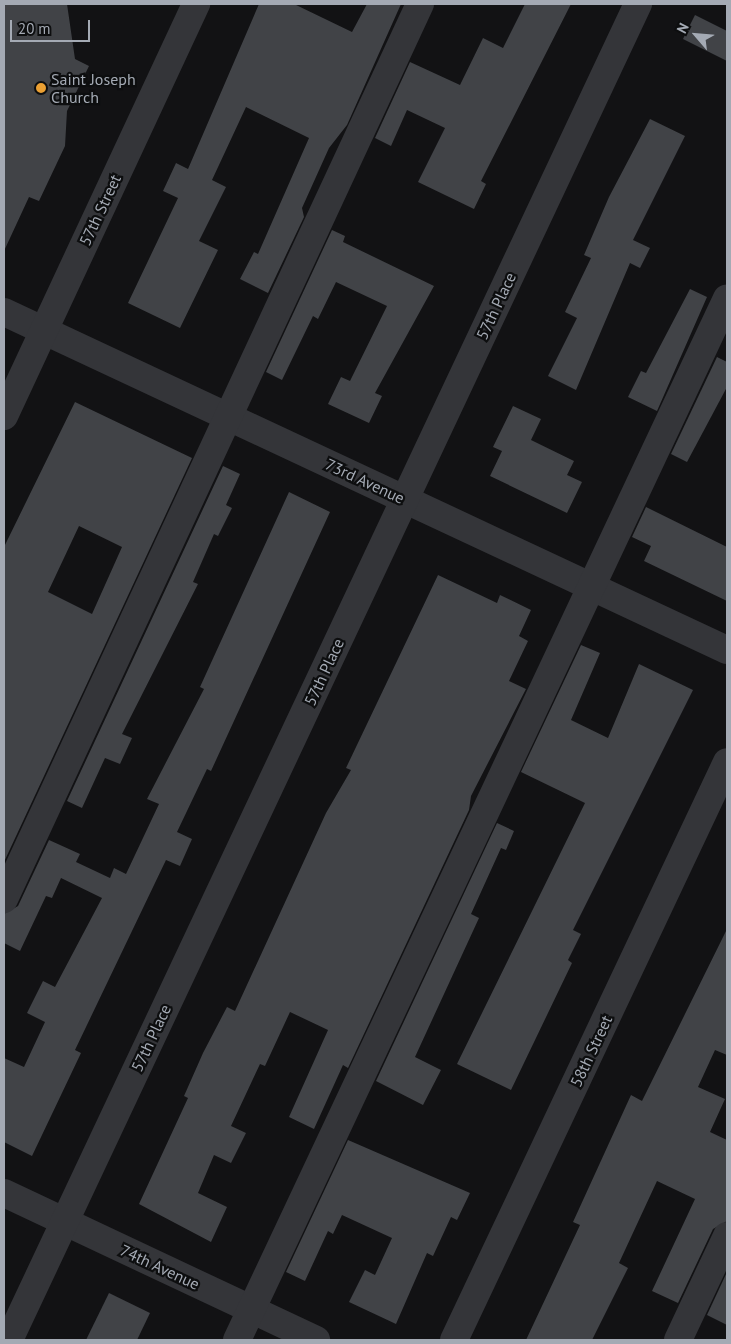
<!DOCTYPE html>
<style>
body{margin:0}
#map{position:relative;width:731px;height:1344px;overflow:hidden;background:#121214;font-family:"PT Sans",sans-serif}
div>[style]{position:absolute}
.building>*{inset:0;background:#414347}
.minor>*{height:28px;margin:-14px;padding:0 14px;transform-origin:14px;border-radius:14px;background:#343539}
.dots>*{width:14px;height:14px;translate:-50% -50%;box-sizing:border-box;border:2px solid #0d0e0f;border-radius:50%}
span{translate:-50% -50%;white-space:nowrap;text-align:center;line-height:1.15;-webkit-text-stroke:4.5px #0d0e0f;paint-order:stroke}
.poi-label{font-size:16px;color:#a4aab4}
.left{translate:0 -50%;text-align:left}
.street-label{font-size:16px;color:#a4aab4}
.frame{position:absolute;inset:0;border:5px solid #a4aab4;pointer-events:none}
.north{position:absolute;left:671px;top:10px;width:50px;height:50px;-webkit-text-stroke:4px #0d0e0f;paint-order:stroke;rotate:297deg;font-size:14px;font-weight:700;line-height:20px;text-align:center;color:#a4aab4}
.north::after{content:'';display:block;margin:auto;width:18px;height:22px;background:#a4aab4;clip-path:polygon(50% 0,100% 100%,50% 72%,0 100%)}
.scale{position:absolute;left:10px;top:20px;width:80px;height:22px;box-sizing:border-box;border:2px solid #a4aab4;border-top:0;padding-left:6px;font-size:15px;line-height:18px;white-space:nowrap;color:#a4aab4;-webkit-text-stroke:4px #0d0e0f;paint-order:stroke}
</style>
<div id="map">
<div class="building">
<i style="clip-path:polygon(4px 4px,67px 4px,75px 59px,89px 66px,67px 111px,65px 146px,39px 201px,29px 197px,4px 251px)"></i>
<i style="clip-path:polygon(259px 4px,294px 4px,352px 32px,367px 4px,401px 4px,347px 125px,329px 148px,302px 208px,304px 217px,268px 293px,240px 279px,254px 252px,258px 254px,309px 138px,246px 107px,212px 180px,226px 187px,199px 241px,218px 250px,180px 328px,128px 303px,178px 198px,163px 191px,176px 163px,188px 169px)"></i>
<i style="clip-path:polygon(525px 4px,571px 4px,481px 181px,486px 184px,474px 209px,418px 182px,445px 128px,407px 110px,391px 146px,375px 138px,410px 62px,460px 85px,483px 38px,503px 48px)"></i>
<i style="clip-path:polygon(695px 15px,727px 31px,727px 61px,683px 39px)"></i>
<i style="clip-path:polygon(650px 119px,685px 136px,633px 240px,650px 248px,640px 268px,630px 263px,576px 390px,548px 376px,577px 318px,565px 312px,591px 258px,584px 255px,609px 197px)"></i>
<i style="clip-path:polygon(332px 230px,345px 236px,343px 242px,434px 286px,375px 393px,382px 396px,369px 423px,328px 404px,341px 377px,350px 381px,387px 306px,336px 282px,318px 319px,313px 316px,282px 380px,266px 372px)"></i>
<i style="clip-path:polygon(690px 289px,707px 297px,657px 411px,628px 397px,641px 371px,646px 373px)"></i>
<i style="clip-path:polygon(717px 357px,727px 362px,727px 387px,687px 462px,671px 454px)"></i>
<i style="clip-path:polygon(evenodd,75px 402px,192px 458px,4px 862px,4px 547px,75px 402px,79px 526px,122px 547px,92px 614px,48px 592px,79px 526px)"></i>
<i style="clip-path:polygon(513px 406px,541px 419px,531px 440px,574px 461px,567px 475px,582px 482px,567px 513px,490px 476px,502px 451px,493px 447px)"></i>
<i style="clip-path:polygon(223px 466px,240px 474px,226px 505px,232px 508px,218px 536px,214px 534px,193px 582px,198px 584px,122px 734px,132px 738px,120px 764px,105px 758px,82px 808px,67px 801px)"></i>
<i style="clip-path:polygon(289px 492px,330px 512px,211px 771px,207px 769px,177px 832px,192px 839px,180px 866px,166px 860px,75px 1050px,81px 1053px,32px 1156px,4px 1142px,4px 1058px,24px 1067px,45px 1022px,27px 1013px,43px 981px,55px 987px,102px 898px,61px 878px,52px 898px,46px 896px,20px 951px,4px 943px,4px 914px,18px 906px,49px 840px,80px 854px,76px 862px,110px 878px,114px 868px,126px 874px,159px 804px,147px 799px,204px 689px,200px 687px)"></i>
<i style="clip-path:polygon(646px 507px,727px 547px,727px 601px,644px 561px,651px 546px,632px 537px)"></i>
<i style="clip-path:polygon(438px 575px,497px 603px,500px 595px,531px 610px,519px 636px,528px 641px,509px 681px,526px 689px,471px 796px,469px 810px,348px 1068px,343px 1065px,314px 1129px,289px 1117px,328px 1030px,290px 1012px,265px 1066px,260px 1064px,231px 1126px,246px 1133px,231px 1163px,214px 1155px,198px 1193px,227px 1207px,211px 1242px,139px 1204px,188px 1098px,184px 1096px,203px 1053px,227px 1007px,235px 1011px,326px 813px,351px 770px,346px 768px)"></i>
<i style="clip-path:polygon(581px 645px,600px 653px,571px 720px,608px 738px,639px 664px,693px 690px,573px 930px,581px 934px,568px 960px,572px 963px,511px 1090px,457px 1064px,585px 803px,521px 772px)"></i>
<i style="clip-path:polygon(497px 823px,514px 831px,506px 850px,501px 848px,471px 914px,479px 918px,415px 1057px,441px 1070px,423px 1105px,376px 1081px)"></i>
<i style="clip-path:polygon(727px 929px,727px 1055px,715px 1050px,698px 1087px,725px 1099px,710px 1132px,727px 1140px,727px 1221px,713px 1229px,678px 1303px,652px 1291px,695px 1199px,657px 1181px,619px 1263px,628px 1268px,592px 1340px,526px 1340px,580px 1225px,573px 1222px,631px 1095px,642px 1101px)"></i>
<i style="clip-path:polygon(348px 1140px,470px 1193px,457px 1220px,451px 1217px,433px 1256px,427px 1253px,396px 1324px,349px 1302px,365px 1270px,375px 1275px,392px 1238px,342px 1215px,333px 1234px,328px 1231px,305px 1281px,286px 1272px)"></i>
<i style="clip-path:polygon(727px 1272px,727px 1325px,707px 1315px)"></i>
<i style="clip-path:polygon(109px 1293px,150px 1313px,137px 1340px,86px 1340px)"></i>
</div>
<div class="minor">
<i style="left:4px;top:312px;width:798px;rotate:25.06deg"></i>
<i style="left:4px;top:416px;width:455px;rotate:-65deg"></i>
<i style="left:4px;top:899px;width:987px;rotate:-65.07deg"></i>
<i style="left:4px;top:1193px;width:345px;rotate:25.2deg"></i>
<i style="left:9px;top:1340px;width:1477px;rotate:-64.79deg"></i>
<i style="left:237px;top:1340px;width:1151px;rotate:-64.81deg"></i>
<i style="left:454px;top:1340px;width:639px;rotate:-64.72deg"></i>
<i style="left:678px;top:1340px;width:115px;rotate:-64.8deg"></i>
</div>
<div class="dots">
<i style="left:41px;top:88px;background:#eba033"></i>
</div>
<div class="poi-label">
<span class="left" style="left:51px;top:88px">Saint Joseph<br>Church</span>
</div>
<div class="street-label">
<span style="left:100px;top:210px;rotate:-65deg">57th Street</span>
<span style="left:496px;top:306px;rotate:-65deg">57th Place</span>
<span style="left:365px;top:481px;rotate:25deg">73rd Avenue</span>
<span style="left:324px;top:672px;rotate:-65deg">57th Place</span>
<span style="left:151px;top:1038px;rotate:-65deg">57th Place</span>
<span style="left:591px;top:1051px;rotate:-65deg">58th Street</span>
<span style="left:160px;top:1267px;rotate:25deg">74th Avenue</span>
</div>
<div class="frame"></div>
<div class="north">N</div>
<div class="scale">20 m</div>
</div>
